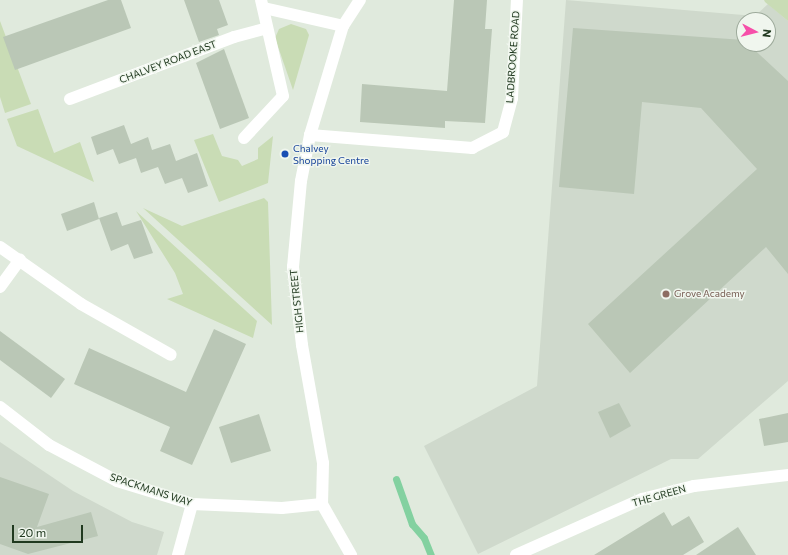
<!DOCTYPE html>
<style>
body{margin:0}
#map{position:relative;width:788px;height:555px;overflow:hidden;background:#e0eadd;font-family:Commissioner,sans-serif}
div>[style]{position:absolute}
.built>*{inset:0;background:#cfd9cc}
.green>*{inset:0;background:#c9dcb5}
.stream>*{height:7px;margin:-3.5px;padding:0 3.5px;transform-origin:3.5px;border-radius:3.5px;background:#83d1a0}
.building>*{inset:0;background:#bac7b6}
.street>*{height:12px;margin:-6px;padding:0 6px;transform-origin:6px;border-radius:6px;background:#fff}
.secondary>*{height:12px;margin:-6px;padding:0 6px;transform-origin:6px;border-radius:6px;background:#fff}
.dots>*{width:11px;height:11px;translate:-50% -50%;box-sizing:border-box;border:2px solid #f0f6ee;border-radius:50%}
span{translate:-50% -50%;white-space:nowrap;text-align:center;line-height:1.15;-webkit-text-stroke:3px #f0f6ee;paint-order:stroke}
.street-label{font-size:10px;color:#20391f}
.transit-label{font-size:10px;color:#164399}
.left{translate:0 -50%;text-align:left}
.education-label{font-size:10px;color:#785e54}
.north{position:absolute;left:736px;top:12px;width:40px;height:40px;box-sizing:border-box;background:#f0f6ee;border:1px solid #9daa9b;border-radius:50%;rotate:97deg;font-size:11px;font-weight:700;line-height:16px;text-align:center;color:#20391f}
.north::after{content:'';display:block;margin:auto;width:14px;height:18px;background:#f64fa9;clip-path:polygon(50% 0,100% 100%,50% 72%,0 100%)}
.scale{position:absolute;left:12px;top:525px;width:71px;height:18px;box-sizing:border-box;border:2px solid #20391f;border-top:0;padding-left:5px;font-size:12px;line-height:14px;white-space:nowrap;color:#20391f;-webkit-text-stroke:3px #f0f6ee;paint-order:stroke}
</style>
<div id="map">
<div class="built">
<i style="clip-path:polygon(evenodd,566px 0,755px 16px,768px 4px,788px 21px,788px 381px,698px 459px,671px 459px,478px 554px,424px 446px,537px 386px,566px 0,744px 20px,768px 20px,768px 44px,744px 44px,744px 20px)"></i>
<i style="clip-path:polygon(0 442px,73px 491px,132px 522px,164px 532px,157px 555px,0 555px)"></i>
</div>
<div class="green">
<i style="clip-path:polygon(764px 0,788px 0,788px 21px,765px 2px)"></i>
<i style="clip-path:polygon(0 21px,31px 104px,5px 113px,0 97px)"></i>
<i style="clip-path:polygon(291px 24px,306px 29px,309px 35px,293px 90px,275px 38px,279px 29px)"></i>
<i style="clip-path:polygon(38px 109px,54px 153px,80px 142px,94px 182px,17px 146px,7px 119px)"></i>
<i style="clip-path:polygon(213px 134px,222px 156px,238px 160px,242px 166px,258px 159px,258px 148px,273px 136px,268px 183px,219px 202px,194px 140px)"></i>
<i style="clip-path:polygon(264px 198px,268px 202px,272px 325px,143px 208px,182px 226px)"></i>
<i style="clip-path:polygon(136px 211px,257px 321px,253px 338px,167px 299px,183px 294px,175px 273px)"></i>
</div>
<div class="stream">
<i style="left:396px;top:479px;width:48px;rotate:70.4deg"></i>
<i style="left:412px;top:524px;width:18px;rotate:49deg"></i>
<i style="left:424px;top:538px;width:18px;rotate:68deg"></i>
</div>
<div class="building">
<i style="clip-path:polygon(108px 0,121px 0,131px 28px,15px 70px,3px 37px)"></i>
<i style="clip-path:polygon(184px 0,219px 0,228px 25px,217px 29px,219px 35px,199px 42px)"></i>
<i style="clip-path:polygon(454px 0,487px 0,485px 29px,492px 29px,485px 123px,445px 121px,445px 128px,360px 122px,362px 84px,447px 91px)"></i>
<i style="clip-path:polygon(573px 28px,744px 40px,788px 81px,788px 274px,766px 247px,630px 373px,588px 324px,757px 169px,701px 108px,642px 102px,634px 194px,559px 187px)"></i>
<i style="clip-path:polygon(224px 49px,249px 118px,220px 129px,196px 63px)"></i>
<i style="clip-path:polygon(124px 125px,131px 144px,148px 137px,152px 150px,170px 144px,176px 161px,197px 153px,208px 186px,188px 193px,182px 178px,165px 184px,158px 167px,141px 173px,136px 158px,119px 164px,113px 149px,97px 155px,91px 137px)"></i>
<i style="clip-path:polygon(94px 202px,99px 219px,67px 231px,61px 214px)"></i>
<i style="clip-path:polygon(117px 212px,122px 226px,141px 220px,153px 253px,134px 259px,128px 244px,111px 251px,99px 218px)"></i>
<i style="clip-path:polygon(214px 329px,246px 344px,192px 465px,160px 451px,170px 427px,74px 384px,89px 348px,186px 392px)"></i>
<i style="clip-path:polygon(0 331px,65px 379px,51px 398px,0 360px)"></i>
<i style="clip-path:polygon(619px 403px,631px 426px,610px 438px,598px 412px)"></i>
<i style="clip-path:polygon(788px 413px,788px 442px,764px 446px,759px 419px)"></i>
<i style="clip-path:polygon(259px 414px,271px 451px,231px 463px,219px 427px)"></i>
<i style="clip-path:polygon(0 477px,49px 494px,37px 527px,91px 512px,98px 536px,28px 554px,0 544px)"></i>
<i style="clip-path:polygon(664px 512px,672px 526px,689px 516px,704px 542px,683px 555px,594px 555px)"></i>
<i style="clip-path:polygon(738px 527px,756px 555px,696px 555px)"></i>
</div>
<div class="street">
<i style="left:264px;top:8px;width:81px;rotate:12.8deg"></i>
<i style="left:70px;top:99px;width:175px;rotate:-20.7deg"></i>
<i style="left:234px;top:37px;width:34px;rotate:-15deg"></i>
<i style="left:310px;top:135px;width:163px;rotate:4.6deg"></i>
<i style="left:472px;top:148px;width:35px;rotate:-27deg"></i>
<i style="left:503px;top:132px;width:35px;rotate:-75deg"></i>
<i style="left:512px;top:98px;width:98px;rotate:-87.1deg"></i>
<i style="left:244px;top:138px;width:57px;rotate:-47.1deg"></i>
<i style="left:283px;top:96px;width:98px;rotate:-102.9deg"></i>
<i style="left:0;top:247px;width:99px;rotate:35.1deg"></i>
<i style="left:81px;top:304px;width:103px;rotate:29.5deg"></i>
<i style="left:0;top:287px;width:34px;rotate:-54deg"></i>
<i style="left:0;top:407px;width:62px;rotate:37.8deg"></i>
<i style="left:49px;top:445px;width:77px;rotate:27.9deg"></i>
<i style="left:117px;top:481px;width:78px;rotate:17deg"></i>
<i style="left:192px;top:504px;width:90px;rotate:2.5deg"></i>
<i style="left:282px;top:508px;width:40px;rotate:-5.7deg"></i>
<i style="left:322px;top:504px;width:41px;rotate:-88.6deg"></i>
<i style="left:323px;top:463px;width:120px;rotate:-100.1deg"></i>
<i style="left:302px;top:345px;width:79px;rotate:-96.6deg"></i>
<i style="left:293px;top:267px;width:86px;rotate:-84.7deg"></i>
<i style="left:301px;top:181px;width:47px;rotate:-78.9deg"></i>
<i style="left:310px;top:135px;width:114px;rotate:-73.2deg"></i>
<i style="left:343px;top:26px;width:31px;rotate:-57deg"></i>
<i style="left:178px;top:555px;width:53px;rotate:-74.6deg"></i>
<i style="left:516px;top:555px;width:138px;rotate:-24deg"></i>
<i style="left:642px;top:499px;width:54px;rotate:-14deg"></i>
<i style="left:694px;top:486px;width:95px;rotate:-6.7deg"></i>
</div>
<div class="secondary">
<i style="left:322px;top:504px;width:59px;rotate:60.4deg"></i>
</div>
<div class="dots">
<i style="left:285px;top:154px;background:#1a4fb4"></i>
<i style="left:666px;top:294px;background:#8d6e63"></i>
</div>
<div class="street-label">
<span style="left:513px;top:57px;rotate:-86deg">LADBROOKE ROAD</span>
<span style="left:168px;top:62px;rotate:-21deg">CHALVEY ROAD EAST</span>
<span style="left:297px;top:301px;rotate:-96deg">HIGH STREET</span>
<span style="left:151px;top:490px;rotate:18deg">SPACKMANS WAY</span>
<span style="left:659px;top:496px;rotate:-16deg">THE GREEN</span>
</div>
<div class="transit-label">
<span class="left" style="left:293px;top:154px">Chalvey<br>Shopping Centre</span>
</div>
<div class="education-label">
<span class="left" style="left:674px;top:294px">Grove Academy</span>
</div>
<div class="north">N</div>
<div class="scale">20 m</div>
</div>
